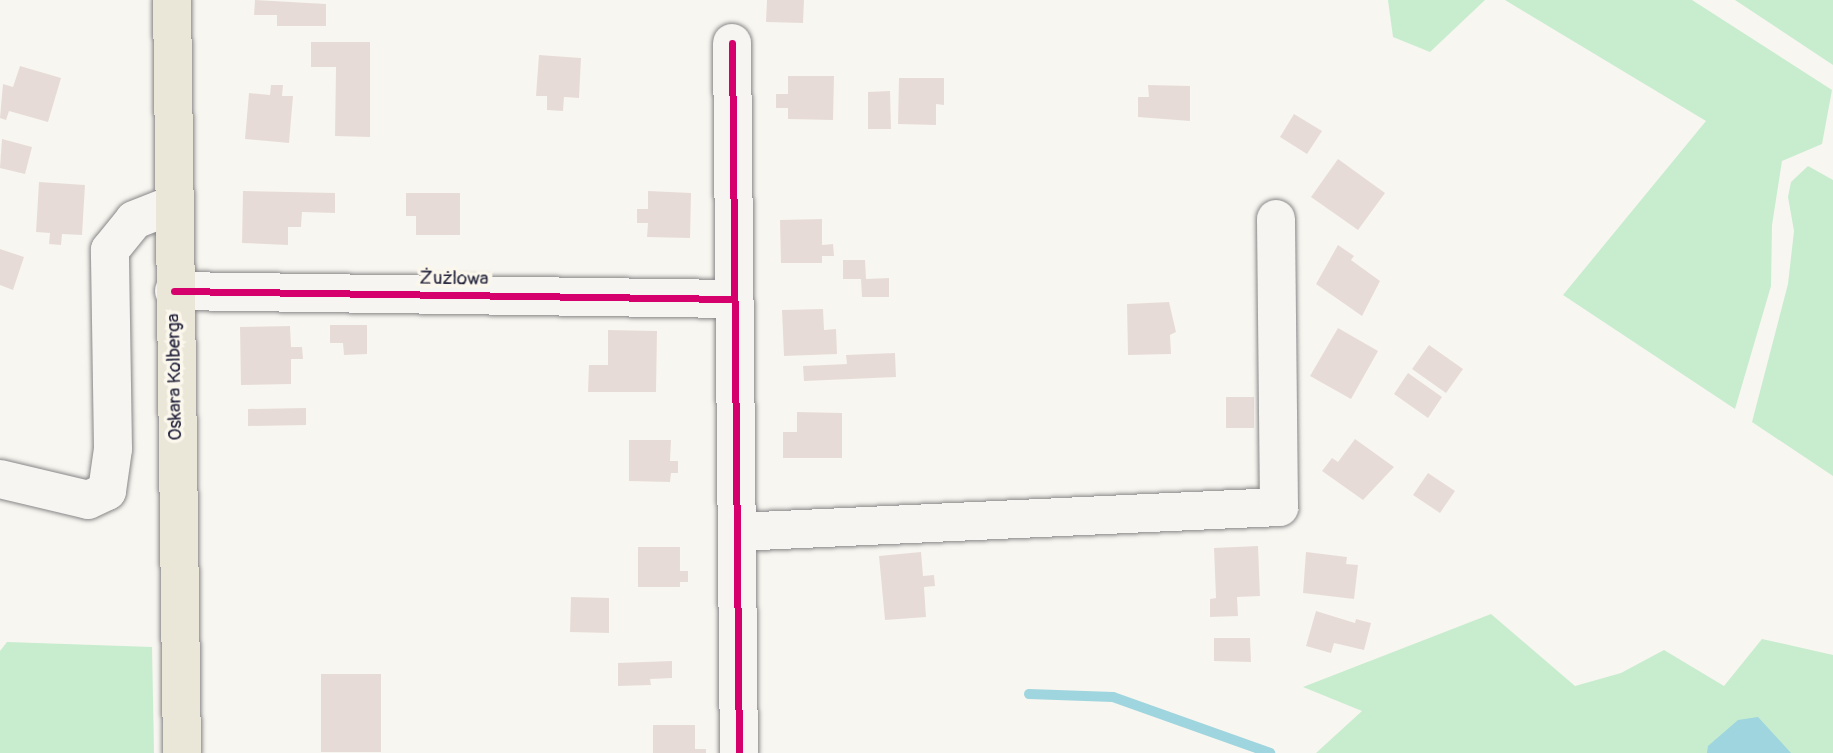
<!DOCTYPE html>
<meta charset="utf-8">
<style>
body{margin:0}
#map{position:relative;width:1833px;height:753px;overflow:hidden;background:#f8f6f0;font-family:Pangolin,sans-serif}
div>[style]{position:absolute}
.green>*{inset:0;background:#c7edce}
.water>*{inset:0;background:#9fd5de}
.stream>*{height:10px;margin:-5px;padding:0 5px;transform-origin:5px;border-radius:5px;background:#9fd5de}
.building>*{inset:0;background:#e7dbd7}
.roads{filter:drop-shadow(0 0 2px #878688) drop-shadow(0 0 2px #878688)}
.minor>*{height:38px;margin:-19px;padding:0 19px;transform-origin:19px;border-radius:19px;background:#f6f5f1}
.major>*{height:38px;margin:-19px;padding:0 19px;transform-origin:19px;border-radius:19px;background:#eae7d8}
.cycleway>*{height:7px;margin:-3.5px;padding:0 3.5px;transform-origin:3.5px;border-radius:3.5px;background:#d6006c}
span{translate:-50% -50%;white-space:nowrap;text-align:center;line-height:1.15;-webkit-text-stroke:7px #fbf7ec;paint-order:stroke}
.street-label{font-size:19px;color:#22223b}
</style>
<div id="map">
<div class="green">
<i style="clip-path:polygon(1388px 0,1485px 0,1430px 52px,1393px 37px)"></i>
<i style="clip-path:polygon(1505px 0,1692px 0,1832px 90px,1822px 144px,1782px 161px,1772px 225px,1771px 286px,1735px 409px,1563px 295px,1706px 121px)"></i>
<i style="clip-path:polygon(1735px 0,1833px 0,1833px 65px)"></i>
<i style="clip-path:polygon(1808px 166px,1833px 180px,1833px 476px,1752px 422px,1788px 284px,1794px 231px,1788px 197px,1791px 182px)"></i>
<i style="clip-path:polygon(1491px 614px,1575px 686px,1621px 673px,1664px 650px,1724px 686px,1762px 639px,1833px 655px,1833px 753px,1316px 753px,1362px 711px,1303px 687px)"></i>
<i style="clip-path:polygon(7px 642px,152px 647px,154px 753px,0 753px,0 651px)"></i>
</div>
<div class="water">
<i style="clip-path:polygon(1758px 717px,1791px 753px,1707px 753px,1708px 746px,1738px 720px)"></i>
</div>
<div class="stream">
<i style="left:1029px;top:694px;width:84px;rotate:2deg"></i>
<i style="left:1113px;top:697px;width:167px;rotate:19.6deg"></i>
</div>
<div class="building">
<i style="clip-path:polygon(255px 0,326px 4px,326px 26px,277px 26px,277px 15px,254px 15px)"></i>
<i style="clip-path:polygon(767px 0,804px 0,803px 23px,766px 22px)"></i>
<i style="clip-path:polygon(311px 42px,370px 42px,370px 137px,335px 136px,336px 67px,311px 67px)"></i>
<i style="clip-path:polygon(539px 55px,581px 58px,579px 98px,564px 97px,563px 111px,547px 110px,547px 96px,536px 96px)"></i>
<i style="clip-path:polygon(20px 66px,61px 78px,48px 122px,9px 111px,6px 120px,0 118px,3px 84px,13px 87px)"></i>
<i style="clip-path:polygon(788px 76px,834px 76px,833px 120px,788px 119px,788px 108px,776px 108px,776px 94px,788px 94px)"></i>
<i style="clip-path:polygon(899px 78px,944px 78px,944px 105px,936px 104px,936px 125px,898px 124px)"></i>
<i style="clip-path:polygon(271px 85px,283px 85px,282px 96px,293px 96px,289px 143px,245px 139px,249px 93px,270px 95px)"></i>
<i style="clip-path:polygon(1148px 85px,1190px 86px,1190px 121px,1138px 117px,1138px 97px,1149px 97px)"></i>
<i style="clip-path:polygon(890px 91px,891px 129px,868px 129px,868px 92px)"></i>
<i style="clip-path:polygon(1294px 114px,1322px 131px,1307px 154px,1280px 137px)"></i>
<i style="clip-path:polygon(2px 139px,32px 147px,25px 174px,0 168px)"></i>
<i style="clip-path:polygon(1338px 159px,1385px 193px,1358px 230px,1311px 197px)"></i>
<i style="clip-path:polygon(39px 182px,85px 185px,82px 235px,62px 234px,61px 245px,49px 244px,50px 233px,36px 232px)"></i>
<i style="clip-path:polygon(243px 191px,335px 193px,335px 213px,302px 212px,301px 227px,288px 227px,288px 245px,242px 243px)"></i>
<i style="clip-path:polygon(648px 191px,691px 193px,690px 238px,647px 237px,648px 223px,637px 223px,637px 209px,648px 209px)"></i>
<i style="clip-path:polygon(406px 193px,460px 193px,460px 235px,416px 235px,416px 216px,406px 216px)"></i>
<i style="clip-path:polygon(822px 219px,822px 245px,833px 244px,834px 256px,822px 256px,822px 263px,781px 263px,780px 220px)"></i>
<i style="clip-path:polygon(1338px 245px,1354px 256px,1351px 260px,1380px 281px,1362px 316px,1316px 284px)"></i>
<i style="clip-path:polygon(0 249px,24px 257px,13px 290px,0 285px)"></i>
<i style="clip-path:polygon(843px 260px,865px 260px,866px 279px,889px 278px,889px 297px,862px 297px,861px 279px,843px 279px)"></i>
<i style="clip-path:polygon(1169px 302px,1176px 332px,1170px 335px,1171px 354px,1128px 355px,1127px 304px)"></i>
<i style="clip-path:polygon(823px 309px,824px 330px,836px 329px,837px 354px,784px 356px,782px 310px)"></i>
<i style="clip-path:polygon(330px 325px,367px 325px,367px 354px,344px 355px,343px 343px,330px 343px)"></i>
<i style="clip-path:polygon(290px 326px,291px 347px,302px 347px,303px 359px,291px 359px,291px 384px,241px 385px,240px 327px)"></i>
<i style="clip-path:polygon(1338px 328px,1378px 351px,1351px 399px,1310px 376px)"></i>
<i style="clip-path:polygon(608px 330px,657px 331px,656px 392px,588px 392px,589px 365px,608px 365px)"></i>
<i style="clip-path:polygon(1429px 345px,1463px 369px,1446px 393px,1412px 369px)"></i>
<i style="clip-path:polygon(895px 353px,896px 377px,804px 381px,803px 366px,847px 364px,846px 355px)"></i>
<i style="clip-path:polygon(1408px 373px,1442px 397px,1428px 418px,1394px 394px)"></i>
<i style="clip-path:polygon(1226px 397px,1254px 397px,1254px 428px,1226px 428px)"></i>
<i style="clip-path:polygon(306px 408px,306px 425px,248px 426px,248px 409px)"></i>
<i style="clip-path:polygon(797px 412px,842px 413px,842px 458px,783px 458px,783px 432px,797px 432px)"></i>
<i style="clip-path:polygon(1355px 439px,1394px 467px,1363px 500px,1322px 471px,1332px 458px,1338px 462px)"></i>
<i style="clip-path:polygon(629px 440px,671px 440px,670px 461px,678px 461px,678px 473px,671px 473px,670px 482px,629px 481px)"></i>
<i style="clip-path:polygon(1428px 473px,1455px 491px,1440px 513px,1413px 495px)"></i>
<i style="clip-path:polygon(1258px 546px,1260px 596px,1237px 597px,1238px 616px,1210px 617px,1210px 599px,1216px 598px,1214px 548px)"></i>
<i style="clip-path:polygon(638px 547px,680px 547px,680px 571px,688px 571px,688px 582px,680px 582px,680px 587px,638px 587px)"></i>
<i style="clip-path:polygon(921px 552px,923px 576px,934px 575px,935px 586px,924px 587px,926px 617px,885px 620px,879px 556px)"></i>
<i style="clip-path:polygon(1306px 552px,1347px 557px,1346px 564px,1358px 565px,1354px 599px,1303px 593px)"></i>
<i style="clip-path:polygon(571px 597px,609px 598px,609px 633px,570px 632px)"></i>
<i style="clip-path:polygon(1316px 611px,1355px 623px,1356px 619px,1371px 623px,1364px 650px,1334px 643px,1331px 653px,1306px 646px)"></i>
<i style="clip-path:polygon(1214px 638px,1250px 638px,1251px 662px,1214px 661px)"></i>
<i style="clip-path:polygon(672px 661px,672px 678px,650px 679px,651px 685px,618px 686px,618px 663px)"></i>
<i style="clip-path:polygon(321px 674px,381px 674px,381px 752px,321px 752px)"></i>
<i style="clip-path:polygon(653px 725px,695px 725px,695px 749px,706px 749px,706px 753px,653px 753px)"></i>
</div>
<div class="roads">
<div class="minor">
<i style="left:732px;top:43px;width:710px;rotate:89.44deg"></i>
<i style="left:174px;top:291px;width:560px;rotate:0.82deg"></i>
<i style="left:0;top:479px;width:90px;rotate:13.4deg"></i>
<i style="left:88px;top:500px;width:21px;rotate:-25deg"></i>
<i style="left:107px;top:491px;width:42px;rotate:-81.9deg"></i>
<i style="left:113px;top:449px;width:199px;rotate:-90.9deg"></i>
<i style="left:110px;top:250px;width:38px;rotate:-51deg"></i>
<i style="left:134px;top:220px;width:41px;rotate:-21.5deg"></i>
<i style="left:737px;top:532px;width:543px;rotate:-2.64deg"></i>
<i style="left:1279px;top:507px;width:288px;rotate:-90.6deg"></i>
</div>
<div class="major">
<i style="left:172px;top:0;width:753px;rotate:89.24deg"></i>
</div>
</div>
<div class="cycleway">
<i style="left:732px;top:43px;width:710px;rotate:89.44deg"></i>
<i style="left:174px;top:291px;width:560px;rotate:0.82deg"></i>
</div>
<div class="street-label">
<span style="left:454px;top:279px;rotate:1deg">Żużlowa</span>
<span style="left:175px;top:377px;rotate:-91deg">Oskara Kolberga</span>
</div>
</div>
